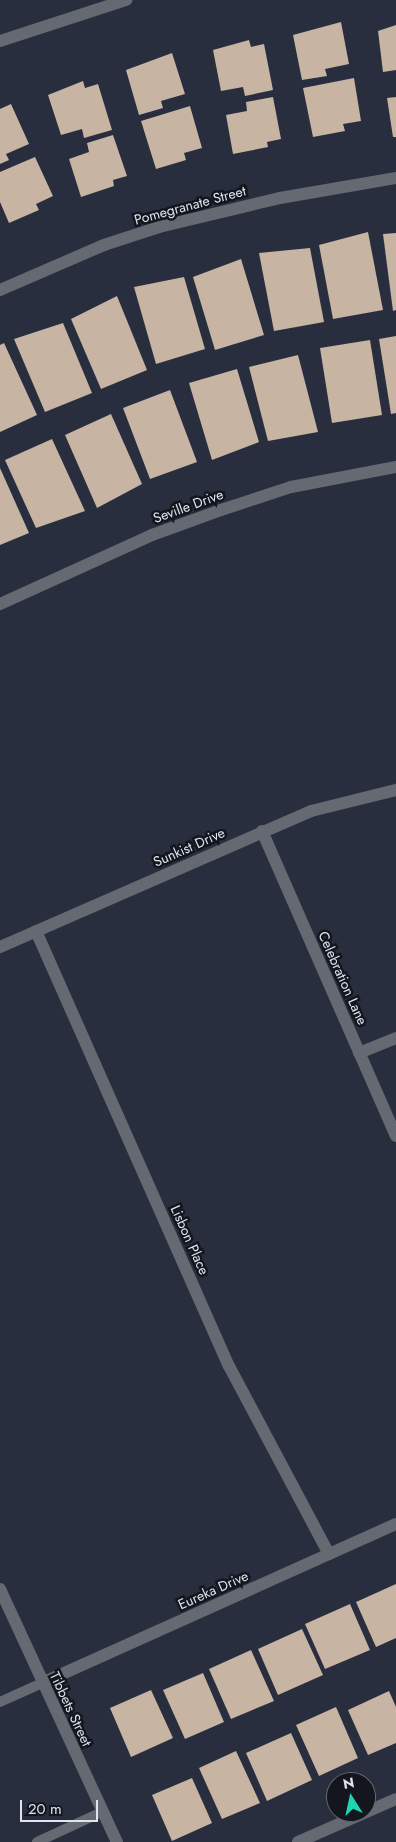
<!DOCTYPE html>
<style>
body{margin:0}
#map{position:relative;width:396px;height:1842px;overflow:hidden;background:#292e3f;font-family:Jost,sans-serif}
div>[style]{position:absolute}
.building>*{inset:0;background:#c7b4a3}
.lane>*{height:10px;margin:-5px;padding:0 5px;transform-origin:5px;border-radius:5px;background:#656972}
.street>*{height:12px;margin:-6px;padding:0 6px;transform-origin:6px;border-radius:6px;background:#656972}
span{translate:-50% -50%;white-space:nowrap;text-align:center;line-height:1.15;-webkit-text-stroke:5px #14161e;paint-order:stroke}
.street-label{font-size:14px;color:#e0e4ef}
.north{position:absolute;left:326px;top:1772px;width:50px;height:50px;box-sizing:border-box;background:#14161e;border:1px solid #666872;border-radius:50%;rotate:350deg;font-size:14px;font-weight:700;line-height:20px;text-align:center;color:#e0e4ef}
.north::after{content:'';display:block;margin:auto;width:18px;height:22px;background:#1fd5b0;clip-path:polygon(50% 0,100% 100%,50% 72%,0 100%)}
.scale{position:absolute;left:20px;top:1800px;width:78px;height:22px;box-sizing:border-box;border:2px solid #e0e4ef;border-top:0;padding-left:6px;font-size:15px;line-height:18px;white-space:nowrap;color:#e0e4ef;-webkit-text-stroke:4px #14161e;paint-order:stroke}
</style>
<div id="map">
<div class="building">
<i style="clip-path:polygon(341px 22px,349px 64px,325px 69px,327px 76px,302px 80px,293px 35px)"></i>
<i style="clip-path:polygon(396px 25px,396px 70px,383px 72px,378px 31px)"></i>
<i style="clip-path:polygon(249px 40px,251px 47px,264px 44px,273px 90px,245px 96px,243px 87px,221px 91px,213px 50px)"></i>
<i style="clip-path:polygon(172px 53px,185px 94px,161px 101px,163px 108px,139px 115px,126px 70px)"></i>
<i style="clip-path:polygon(354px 78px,361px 121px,343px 124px,345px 131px,313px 137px,303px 88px)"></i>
<i style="clip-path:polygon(83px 81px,85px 88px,98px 84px,112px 130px,84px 138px,82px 129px,61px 135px,48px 95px)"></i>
<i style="clip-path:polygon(273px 97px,281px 139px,267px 142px,268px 147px,233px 154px,226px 115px,247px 111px,246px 102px)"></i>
<i style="clip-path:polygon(396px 97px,396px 137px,393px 137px,387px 98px)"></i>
<i style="clip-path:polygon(11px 104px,29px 144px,6px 154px,9px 160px,0 164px,0 109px)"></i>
<i style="clip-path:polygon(190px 106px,202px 148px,184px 153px,186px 160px,156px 169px,141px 121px)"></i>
<i style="clip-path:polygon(113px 135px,127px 176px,113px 180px,114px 186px,81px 197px,69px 159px,89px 152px,87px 143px)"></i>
<i style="clip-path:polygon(35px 157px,53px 196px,36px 204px,39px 210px,9px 223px,0 202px,0 172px)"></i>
<i style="clip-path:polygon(368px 232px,383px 310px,333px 319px,319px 245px)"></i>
<i style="clip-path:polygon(396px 233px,396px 310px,393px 311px,383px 234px)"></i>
<i style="clip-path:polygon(310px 248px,324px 322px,274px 331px,259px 253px)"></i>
<i style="clip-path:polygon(241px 259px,264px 335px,215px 350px,193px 277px)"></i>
<i style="clip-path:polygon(184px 277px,205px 349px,156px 364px,134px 287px)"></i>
<i style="clip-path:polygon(117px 296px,147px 370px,101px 389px,71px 319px)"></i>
<i style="clip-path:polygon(63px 323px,92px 393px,45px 412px,14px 339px)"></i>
<i style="clip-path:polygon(396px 336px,396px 413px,391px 414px,379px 339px)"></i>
<i style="clip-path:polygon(370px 340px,382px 415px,332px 423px,320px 348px)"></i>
<i style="clip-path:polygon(4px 343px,37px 415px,0 432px,0 345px)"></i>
<i style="clip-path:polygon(298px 355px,318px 432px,268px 441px,249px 367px)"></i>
<i style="clip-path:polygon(237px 369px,259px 442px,212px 460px,189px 383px)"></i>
<i style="clip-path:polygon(170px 390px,197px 462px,150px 479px,123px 408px)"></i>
<i style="clip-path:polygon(111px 414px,142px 484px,97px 508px,65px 435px)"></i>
<i style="clip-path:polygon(52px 439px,85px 511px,36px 528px,5px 460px)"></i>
<i style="clip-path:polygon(0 468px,29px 533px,0 545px)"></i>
<i style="clip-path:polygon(396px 1584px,396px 1638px,376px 1647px,356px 1602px)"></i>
<i style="clip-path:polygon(350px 1604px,370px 1650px,325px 1669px,305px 1624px)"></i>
<i style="clip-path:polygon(302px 1629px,323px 1675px,278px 1695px,258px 1649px)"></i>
<i style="clip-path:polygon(251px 1650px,274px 1701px,231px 1719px,209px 1669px)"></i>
<i style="clip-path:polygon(203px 1673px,224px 1722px,185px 1739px,163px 1690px)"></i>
<i style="clip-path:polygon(151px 1690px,173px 1738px,131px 1757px,110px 1708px)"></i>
<i style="clip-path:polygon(389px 1691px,396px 1707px,396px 1743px,368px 1755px,348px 1710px)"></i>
<i style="clip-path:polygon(336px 1707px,358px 1758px,319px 1776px,296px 1725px)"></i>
<i style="clip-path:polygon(291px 1733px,312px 1780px,267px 1801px,246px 1753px)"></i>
<i style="clip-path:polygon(236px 1751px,260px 1803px,222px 1819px,199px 1768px)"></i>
<i style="clip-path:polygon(192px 1778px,212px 1823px,172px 1841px,152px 1795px)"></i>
</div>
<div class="lane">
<i style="left:0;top:1702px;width:46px;rotate:-24.3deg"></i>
<i style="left:37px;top:1842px;width:72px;rotate:-24.8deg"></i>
</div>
<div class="street">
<i style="left:0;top:41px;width:133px;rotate:-18deg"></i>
<i style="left:0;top:290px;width:113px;rotate:-23.4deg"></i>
<i style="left:104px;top:245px;width:58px;rotate:-18.1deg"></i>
<i style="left:159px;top:227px;width:124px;rotate:-13.5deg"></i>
<i style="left:280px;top:198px;width:118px;rotate:-9.8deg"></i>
<i style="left:0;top:604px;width:167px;rotate:-24.4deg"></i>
<i style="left:152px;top:535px;width:73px;rotate:-19.9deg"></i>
<i style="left:221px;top:510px;width:74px;rotate:-18.2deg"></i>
<i style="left:291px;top:487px;width:107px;rotate:-10.8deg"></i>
<i style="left:262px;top:831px;width:333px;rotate:66.3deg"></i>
<i style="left:36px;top:931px;width:476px;rotate:66.1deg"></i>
<i style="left:229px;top:1366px;width:213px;rotate:62deg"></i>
<i style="left:0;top:947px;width:339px;rotate:-23.6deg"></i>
<i style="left:311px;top:811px;width:88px;rotate:-13.9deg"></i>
<i style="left:359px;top:1053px;width:40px;rotate:-22deg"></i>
<i style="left:0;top:1589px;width:279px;rotate:65.2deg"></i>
<i style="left:42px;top:1683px;width:388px;rotate:-24.2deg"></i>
<i style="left:298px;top:1842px;width:107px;rotate:-23.7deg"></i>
</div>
<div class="street-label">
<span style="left:190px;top:205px;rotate:-15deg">Pomegranate Street</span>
<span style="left:188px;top:506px;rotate:-20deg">Seville Drive</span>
<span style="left:189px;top:847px;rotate:-24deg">Sunkist Drive</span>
<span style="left:343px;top:978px;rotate:66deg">Celebration Lane</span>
<span style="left:190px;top:1240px;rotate:66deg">Lisbon Place</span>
<span style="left:213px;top:1590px;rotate:-24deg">Eureka Drive</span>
<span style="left:71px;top:1709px;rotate:65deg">Tibbets Street</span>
</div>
<div class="north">N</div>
<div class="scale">20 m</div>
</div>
